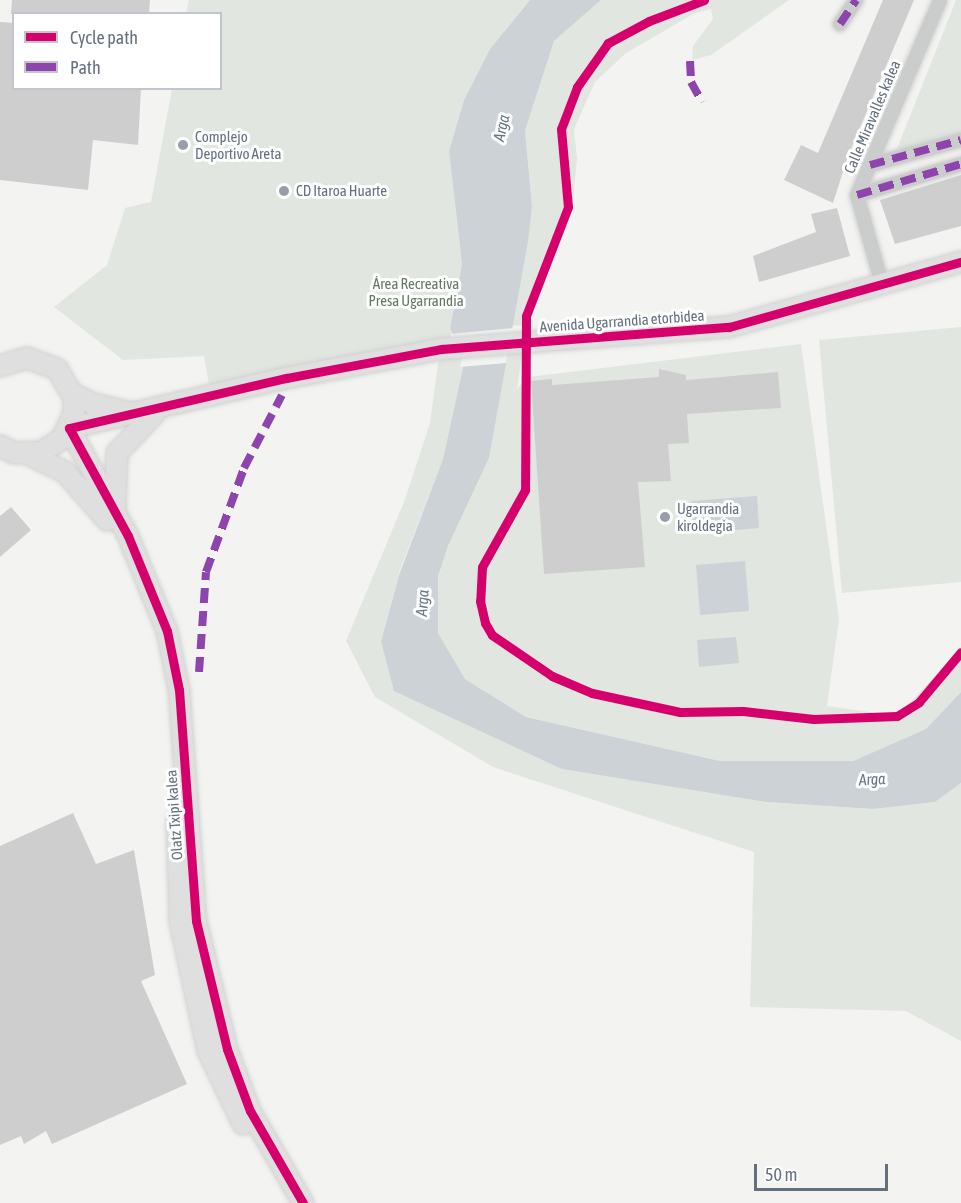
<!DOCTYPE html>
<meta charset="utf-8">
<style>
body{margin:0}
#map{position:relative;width:961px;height:1203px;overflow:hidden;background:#f3f3f1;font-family:"Asap Condensed",sans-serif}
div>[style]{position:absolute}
.green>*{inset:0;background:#e2e6e0}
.water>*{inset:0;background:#ccd2d6}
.pier>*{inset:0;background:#f3f3f1}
.building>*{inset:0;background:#cecece}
.roads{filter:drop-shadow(0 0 2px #d0d1d0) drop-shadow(0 0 2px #d0d1d0)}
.street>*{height:14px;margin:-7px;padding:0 7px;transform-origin:7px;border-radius:7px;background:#cbcccc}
.secondary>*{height:20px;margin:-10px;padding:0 10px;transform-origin:10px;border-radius:10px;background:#dfdfe0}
.quiet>*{height:8px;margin-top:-4px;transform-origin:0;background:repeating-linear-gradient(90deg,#8e44ad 0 15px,transparent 0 23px)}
.cycleway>*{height:9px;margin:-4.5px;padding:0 4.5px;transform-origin:4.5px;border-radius:4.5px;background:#d6006c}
.dots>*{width:16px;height:16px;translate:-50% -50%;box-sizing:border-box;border:3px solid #fff;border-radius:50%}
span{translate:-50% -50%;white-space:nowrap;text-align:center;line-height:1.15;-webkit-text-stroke:6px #fff;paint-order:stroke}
.street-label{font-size:15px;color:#65707f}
.poi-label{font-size:15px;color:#65707f}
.left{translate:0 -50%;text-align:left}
.park-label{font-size:15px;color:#657763}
.water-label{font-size:16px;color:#667884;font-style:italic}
.legend{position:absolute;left:12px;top:12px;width:210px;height:78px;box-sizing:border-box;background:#fff;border:2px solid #c1c6cc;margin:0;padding:8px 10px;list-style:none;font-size:18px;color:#65707f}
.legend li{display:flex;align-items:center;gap:12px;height:30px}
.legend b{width:30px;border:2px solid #c1c6cc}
.scale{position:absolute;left:754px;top:1164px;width:134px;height:27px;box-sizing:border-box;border:3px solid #65707f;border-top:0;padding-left:8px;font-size:18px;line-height:21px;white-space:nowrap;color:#65707f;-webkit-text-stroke:4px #fff;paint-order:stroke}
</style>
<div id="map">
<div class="green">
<i style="clip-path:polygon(189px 0,530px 0,490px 49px,464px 100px,449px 151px,462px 264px,450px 328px,465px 357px,443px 459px,400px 570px,381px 640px,562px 769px,766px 802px,873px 809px,935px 802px,961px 783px,961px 1041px,906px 1011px,750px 1007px,754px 852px,493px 767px,375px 697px,346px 641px,404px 502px,430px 423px,440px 349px,211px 396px,204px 356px,123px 360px,54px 307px,107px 265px,125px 208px,151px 202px,172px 89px,220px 88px,220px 14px,186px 13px)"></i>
<i style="clip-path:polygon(601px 0,789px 0,711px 55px,692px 60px,693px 46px,713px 19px,711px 9px,695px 13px,626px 53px,595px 82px,574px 129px,577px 159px,572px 211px,537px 285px,528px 325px,508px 326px,532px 206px,525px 131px,554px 41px)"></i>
<i style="clip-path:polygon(956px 0,961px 0,961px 139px,893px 159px)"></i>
<i style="clip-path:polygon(961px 327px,961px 582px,842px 593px,819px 340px)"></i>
<i style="clip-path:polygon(524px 343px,517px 389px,528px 377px,801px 344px,839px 619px,827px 706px,897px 716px,961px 649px,961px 692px,926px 729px,853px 761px,720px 761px,526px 717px,465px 679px,438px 633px,438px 578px,448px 546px,489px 458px,507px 344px)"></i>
</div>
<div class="water">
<i style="clip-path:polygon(530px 0,601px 0,554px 41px,525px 131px,532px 206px,528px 241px,489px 458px,448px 546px,438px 577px,438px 633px,465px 679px,526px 717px,720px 761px,853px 761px,926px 729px,961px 692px,961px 783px,935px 802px,873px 809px,766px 802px,562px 769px,394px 691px,381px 641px,399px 575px,443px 459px,465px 358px,450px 328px,462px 264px,449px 151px,464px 100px,490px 49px)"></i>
<i style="clip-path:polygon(757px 496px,759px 528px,694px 534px,691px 501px)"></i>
<i style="clip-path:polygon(745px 561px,749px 611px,700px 615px,696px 565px)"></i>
<i style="clip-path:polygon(736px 637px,739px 663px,699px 667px,697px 640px)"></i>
</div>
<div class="pier">
<i style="clip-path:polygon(513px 328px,506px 363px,460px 367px,462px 358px,450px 334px)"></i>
</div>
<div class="building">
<i style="clip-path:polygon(12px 0,150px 0,149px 14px,11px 14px)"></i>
<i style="clip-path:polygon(883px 0,914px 0,848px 156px,833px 203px,784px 180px,801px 145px,818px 153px)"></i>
<i style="clip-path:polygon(0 22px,14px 23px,14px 88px,141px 88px,138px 145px,93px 140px,88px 190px,0 180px)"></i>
<i style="clip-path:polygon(961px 175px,961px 226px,895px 244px,880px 200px)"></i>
<i style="clip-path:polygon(837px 208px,850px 256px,759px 282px,753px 256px,816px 232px,811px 214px)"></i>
<i style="clip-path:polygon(659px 369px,686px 375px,686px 380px,778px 372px,781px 408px,687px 414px,689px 443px,668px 444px,671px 481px,638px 482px,645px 567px,544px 574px,531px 381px,552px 379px,552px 385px,659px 377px)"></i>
<i style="clip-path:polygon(11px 507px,31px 530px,0 557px,0 516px)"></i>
<i style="clip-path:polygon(73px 813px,96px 864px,134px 850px,155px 975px,141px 981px,187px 1084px,52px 1144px,46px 1131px,24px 1144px,21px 1136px,0 1145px,0 846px)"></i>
</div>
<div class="roads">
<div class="street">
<i style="left:840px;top:24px;width:29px;rotate:-56deg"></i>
<i style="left:870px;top:165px;width:94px;rotate:-15.4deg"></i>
<i style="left:857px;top:195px;width:109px;rotate:-16.6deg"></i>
<i style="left:882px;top:284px;width:92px;rotate:-105.7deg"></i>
<i style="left:857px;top:195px;width:212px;rotate:-66.9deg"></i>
</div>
<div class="secondary">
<i style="left:0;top:366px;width:28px;rotate:-17deg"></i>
<i style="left:27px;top:358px;width:32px;rotate:20deg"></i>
<i style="left:57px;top:369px;width:33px;rotate:59deg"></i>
<i style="left:74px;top:397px;width:16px;rotate:90deg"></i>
<i style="left:74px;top:413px;width:29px;rotate:115deg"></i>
<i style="left:62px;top:439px;width:25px;rotate:148deg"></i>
<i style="left:41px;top:452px;width:27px;rotate:178deg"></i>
<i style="left:14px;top:453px;width:16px;rotate:-153deg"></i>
<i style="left:72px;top:393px;width:24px;rotate:28deg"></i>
<i style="left:93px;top:404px;width:37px;rotate:13deg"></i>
<i style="left:28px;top:454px;width:41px;rotate:25.9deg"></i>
<i style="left:65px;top:472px;width:64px;rotate:48.8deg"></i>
<i style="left:115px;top:509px;width:56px;rotate:-88deg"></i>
<i style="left:117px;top:453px;width:55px;rotate:-46.5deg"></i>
<i style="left:177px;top:822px;width:100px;rotate:88.3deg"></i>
<i style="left:180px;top:922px;width:132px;rotate:77.8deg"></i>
<i style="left:208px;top:1051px;width:81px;rotate:64.4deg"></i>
<i style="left:303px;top:1203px;width:106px;rotate:-119.9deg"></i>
<i style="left:250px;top:1111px;width:66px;rotate:-110.4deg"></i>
<i style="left:227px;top:1049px;width:132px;rotate:-103.6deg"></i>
<i style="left:196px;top:921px;width:232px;rotate:-94.2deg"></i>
<i style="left:179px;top:690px;width:60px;rotate:-101.5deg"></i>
<i style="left:167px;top:631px;width:103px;rotate:-112.3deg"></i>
<i style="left:128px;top:536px;width:123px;rotate:-118.6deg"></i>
<i style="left:69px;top:428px;width:223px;rotate:-13deg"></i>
<i style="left:286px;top:378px;width:158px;rotate:-10.6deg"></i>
<i style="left:441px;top:349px;width:289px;rotate:-4.4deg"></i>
<i style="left:729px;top:327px;width:241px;rotate:-15.7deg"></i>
</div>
</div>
<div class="quiet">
<i style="left:840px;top:24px;width:29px;rotate:-56deg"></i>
<i style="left:690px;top:61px;width:21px;rotate:87deg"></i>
<i style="left:691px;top:82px;width:23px;rotate:61deg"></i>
<i style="left:870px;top:165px;width:94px;rotate:-15.4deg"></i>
<i style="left:857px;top:195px;width:109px;rotate:-16.6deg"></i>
<i style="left:199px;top:672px;width:100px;rotate:-86deg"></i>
<i style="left:206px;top:572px;width:111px;rotate:-69.9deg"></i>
<i style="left:244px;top:468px;width:82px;rotate:-62.5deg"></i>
</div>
<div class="cycleway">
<i style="left:704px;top:0;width:59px;rotate:159.1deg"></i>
<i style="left:649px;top:21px;width:47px;rotate:151.8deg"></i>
<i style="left:608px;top:43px;width:54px;rotate:125.2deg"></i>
<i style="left:577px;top:87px;width:45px;rotate:110.9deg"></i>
<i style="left:561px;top:129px;width:78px;rotate:84.9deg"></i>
<i style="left:568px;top:207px;width:117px;rotate:111.1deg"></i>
<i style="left:526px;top:316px;width:174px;rotate:90.3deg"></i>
<i style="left:525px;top:490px;width:88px;rotate:119.2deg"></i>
<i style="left:482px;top:567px;width:34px;rotate:93deg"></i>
<i style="left:480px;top:601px;width:23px;rotate:77deg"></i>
<i style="left:485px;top:623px;width:14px;rotate:60deg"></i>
<i style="left:492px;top:635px;width:73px;rotate:34.3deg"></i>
<i style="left:552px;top:676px;width:43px;rotate:23deg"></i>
<i style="left:592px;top:693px;width:90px;rotate:12.2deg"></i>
<i style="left:680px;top:712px;width:63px;rotate:-0.9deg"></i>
<i style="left:743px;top:711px;width:71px;rotate:6.4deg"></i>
<i style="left:814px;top:719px;width:83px;rotate:-2.1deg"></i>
<i style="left:897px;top:716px;width:26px;rotate:-32deg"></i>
<i style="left:919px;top:702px;width:65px;rotate:-50deg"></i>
<i style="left:303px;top:1203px;width:106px;rotate:-119.9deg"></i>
<i style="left:250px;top:1111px;width:66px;rotate:-110.4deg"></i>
<i style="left:227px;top:1049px;width:132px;rotate:-103.6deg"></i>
<i style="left:196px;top:921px;width:232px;rotate:-94.2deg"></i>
<i style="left:179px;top:690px;width:60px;rotate:-101.5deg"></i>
<i style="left:167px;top:631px;width:103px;rotate:-112.3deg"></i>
<i style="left:128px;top:536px;width:123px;rotate:-118.6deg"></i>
<i style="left:69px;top:428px;width:223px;rotate:-13deg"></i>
<i style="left:286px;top:378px;width:158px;rotate:-10.6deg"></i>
<i style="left:441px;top:349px;width:289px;rotate:-4.4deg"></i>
<i style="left:729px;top:327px;width:241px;rotate:-15.7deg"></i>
</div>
<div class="dots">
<i style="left:183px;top:145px;background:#979ea7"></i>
<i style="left:284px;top:191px;background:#979ea7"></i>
<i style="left:665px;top:517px;background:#979ea7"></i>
</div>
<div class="street-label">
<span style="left:872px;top:117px;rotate:-67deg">Calle Miravalles kalea</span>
<span style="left:622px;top:321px;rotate:-4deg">Avenida Ugarrandia etorbidea</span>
<span style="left:174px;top:815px;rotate:-94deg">Olatz Txipi kalea</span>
</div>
<div class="poi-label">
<span class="left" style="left:195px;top:145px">Complejo<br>Deportivo Areta</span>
<span class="left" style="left:296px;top:191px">CD Itaroa Huarte</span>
<span class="left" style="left:677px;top:517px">Ugarrandia<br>kiroldegia</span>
</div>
<div class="park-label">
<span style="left:416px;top:292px">Área Recreativa<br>Presa Ugarrandia</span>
</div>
<div class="water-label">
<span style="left:501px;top:128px;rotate:-77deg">Arga</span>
<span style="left:422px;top:603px;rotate:-86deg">Arga</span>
<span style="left:872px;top:779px;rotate:-3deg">Arga</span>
</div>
<ul class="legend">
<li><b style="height:8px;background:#d6006c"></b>Cycle path</li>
<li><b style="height:8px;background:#8e44ad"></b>Path</li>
</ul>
<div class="scale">50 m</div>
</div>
